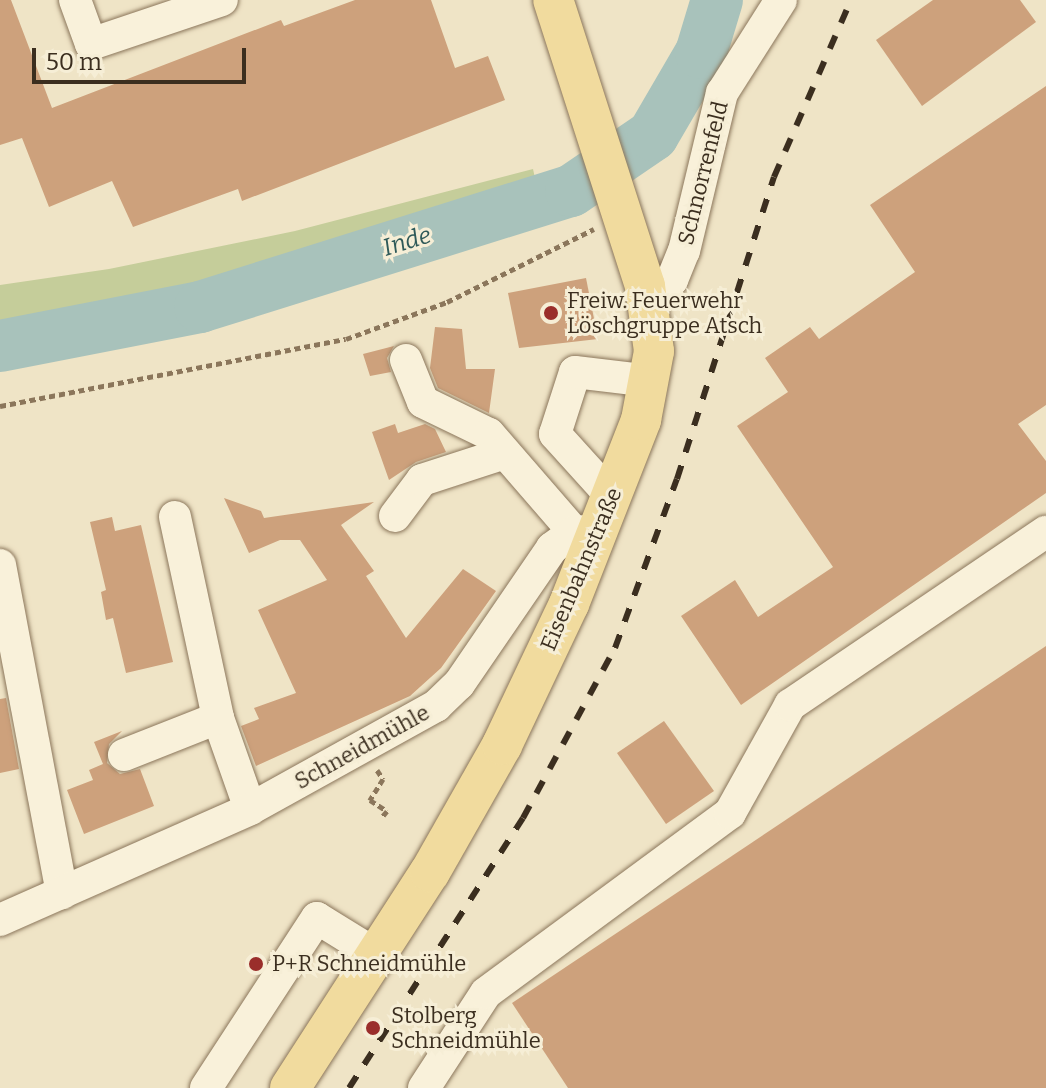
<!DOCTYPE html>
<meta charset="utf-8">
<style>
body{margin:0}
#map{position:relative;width:1046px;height:1088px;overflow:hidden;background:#efe4c6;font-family:Bitter,serif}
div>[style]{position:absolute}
.green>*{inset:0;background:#c5cd9a}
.river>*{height:52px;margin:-26px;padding:0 26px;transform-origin:26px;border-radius:26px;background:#a8c2bb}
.building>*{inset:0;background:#cda17c}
.path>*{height:5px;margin-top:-2.5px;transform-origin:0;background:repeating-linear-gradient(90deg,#8b765b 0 6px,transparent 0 10px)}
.roads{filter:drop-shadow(0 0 2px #8b765b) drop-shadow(0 0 2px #8b765b)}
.minor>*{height:32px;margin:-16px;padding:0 16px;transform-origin:16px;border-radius:16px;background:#f9f1da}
.major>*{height:40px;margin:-20px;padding:0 20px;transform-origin:20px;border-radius:20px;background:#f1db9e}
.rail>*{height:6px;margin-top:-3px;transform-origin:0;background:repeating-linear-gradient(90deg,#3b2e1f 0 14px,transparent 0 28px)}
.dots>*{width:22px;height:22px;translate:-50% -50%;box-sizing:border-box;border:4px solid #f6eed6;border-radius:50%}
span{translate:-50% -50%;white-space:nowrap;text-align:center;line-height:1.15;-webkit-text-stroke:6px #f6eed6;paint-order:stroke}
.street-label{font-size:22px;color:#3b2e1f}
.poi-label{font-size:22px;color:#3b2e1f}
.left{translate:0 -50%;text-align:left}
.water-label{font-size:24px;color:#2f5a59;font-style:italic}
.scale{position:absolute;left:32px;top:48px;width:214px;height:36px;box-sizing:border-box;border:4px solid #3b2e1f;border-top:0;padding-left:10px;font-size:24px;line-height:28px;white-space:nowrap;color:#3b2e1f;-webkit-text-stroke:6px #f6eed6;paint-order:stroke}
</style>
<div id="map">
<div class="green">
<i style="clip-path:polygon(533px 169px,543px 214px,197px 313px,0 361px,0 285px,109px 269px,295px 231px)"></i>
</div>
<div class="river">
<i style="left:0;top:346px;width:204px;rotate:-11deg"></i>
<i style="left:200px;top:307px;width:389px;rotate:-17.4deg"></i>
<i style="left:571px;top:191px;width:99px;rotate:-34.3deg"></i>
<i style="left:653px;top:135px;width:95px;rotate:-59.7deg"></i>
<i style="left:701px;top:53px;width:55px;rotate:-73.2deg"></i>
</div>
<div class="building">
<i style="clip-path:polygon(0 0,11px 0,52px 108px,281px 20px,284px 26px,355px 0,431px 0,455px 68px,488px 56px,505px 100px,242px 201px,238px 189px,133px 227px,112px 181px,49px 207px,22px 138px,0 145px)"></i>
<i style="clip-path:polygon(933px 0,1020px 0,1036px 22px,922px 106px,876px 40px)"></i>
<i style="clip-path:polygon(1046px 86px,1046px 405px,1018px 424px,1046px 461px,1046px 493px,741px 705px,681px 616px,735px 580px,758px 617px,833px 567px,737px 426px,788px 392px,765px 358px,810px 327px,819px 339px,915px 272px,870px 205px)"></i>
<i style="clip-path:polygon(586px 278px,598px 339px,519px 348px,508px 293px)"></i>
<i style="clip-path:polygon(435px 327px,462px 329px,466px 369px,495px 369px,489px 413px,438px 388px,430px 368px)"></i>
<i style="clip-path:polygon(394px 346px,387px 358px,391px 372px,370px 376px,363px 354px)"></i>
<i style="clip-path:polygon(395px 424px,398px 433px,425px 424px,435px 429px,446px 452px,416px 462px,389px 480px,372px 432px)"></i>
<i style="clip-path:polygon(224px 498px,261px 511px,264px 518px,374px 502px,341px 525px,374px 571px,366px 576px,406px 638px,463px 569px,496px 591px,441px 668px,410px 696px,256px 766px,241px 726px,259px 719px,254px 708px,296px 693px,258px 610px,327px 580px,300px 540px,280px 540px,249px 553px)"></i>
<i style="clip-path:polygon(112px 517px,115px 531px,141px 525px,173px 662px,126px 673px,113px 618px,106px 620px,101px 592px,106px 590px,90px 522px)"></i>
<i style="clip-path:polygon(1046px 646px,1046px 1088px,568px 1088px,512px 1003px)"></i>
<i style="clip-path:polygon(6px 698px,19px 769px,0 773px,0 699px)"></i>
<i style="clip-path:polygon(664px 721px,714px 791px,666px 824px,617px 753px)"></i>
<i style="clip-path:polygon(122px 731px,109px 744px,107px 763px,120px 774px,140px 769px,154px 806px,84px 834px,67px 790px,93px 780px,89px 770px,103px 764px,94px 742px)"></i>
</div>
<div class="path">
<i style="left:0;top:406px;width:352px;rotate:-11deg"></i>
<i style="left:346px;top:339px;width:108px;rotate:-20.1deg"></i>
<i style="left:447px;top:302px;width:164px;rotate:-26.4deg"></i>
<i style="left:377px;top:770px;width:11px;rotate:56deg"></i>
<i style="left:383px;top:779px;width:25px;rotate:122deg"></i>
<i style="left:370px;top:800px;width:20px;rotate:33deg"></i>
<i style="left:387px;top:811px;width:8px;rotate:130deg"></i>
</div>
<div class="roads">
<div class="minor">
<i style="left:75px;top:0;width:47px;rotate:70deg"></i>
<i style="left:91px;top:44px;width:138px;rotate:-18.6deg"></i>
<i style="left:648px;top:302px;width:33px;rotate:-43deg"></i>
<i style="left:672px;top:280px;width:31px;rotate:-68deg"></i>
<i style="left:684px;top:251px;width:163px;rotate:-76.5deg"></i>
<i style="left:722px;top:93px;width:110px;rotate:-57.6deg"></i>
<i style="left:406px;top:360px;width:45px;rotate:68deg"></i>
<i style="left:423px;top:402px;width:73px;rotate:25.9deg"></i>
<i style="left:489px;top:434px;width:130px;rotate:49.1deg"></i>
<i style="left:612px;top:497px;width:85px;rotate:-132.1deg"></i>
<i style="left:555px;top:434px;width:65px;rotate:-72.1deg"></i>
<i style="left:575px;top:372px;width:76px;rotate:6.8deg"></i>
<i style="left:395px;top:516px;width:45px;rotate:-53.1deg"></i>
<i style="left:422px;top:480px;width:87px;rotate:-18deg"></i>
<i style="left:175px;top:517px;width:206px;rotate:77.9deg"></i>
<i style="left:218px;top:718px;width:96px;rotate:70.6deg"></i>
<i style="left:0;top:565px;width:334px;rotate:79.3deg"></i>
<i style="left:124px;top:755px;width:101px;rotate:-21.5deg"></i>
<i style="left:0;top:920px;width:274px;rotate:-23.9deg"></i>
<i style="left:250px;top:809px;width:213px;rotate:-29deg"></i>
<i style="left:436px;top:706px;width:32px;rotate:-44deg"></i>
<i style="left:459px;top:684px;width:165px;rotate:-55.6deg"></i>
<i style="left:552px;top:548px;width:27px;rotate:-36deg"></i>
<i style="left:574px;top:532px;width:25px;rotate:-5deg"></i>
<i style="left:206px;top:1088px;width:203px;rotate:-56.9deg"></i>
<i style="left:317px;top:918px;width:70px;rotate:31.7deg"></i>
<i style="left:424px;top:1088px;width:113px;rotate:-56.9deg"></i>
<i style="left:486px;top:993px;width:303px;rotate:-36.4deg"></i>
<i style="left:730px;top:813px;width:124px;rotate:-60.9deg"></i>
<i style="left:790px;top:705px;width:309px;rotate:-34.1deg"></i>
</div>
<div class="major">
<i style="left:290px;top:1088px;width:257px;rotate:-57.1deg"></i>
<i style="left:430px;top:872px;width:146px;rotate:-60.4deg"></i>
<i style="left:502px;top:745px;width:156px;rotate:-64.6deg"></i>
<i style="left:569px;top:604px;width:198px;rotate:-68.6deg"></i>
<i style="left:641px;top:420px;width:70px;rotate:-79.3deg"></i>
<i style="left:654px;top:351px;width:66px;rotate:-97.9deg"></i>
<i style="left:645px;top:286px;width:300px;rotate:-107.8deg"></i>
</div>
</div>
<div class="rail">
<i style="left:349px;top:1088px;width:321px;rotate:-57.2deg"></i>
<i style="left:523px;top:818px;width:193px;rotate:-61.6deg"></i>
<i style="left:615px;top:648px;width:180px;rotate:-69.9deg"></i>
<i style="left:677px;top:479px;width:317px;rotate:-72.2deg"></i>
<i style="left:774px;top:177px;width:193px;rotate:-66.5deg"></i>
</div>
<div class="dots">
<i style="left:551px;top:313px;background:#9a2e2b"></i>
<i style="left:256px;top:964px;background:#9a2e2b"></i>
<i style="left:373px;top:1028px;background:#9a2e2b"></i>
</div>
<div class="street-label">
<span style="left:703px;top:173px;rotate:-76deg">Schnorrenfeld</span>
<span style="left:581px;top:569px;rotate:-67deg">Eisenbahnstraße</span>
<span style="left:362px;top:747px;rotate:-29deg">Schneidmühle</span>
</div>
<div class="poi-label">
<span class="left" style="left:567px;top:313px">Freiw. Feuerwehr<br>Löschgruppe Atsch</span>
<span class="left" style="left:272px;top:964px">P+R Schneidmühle</span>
<span class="left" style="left:391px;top:1028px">Stolberg<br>Schneidmühle</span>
</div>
<div class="water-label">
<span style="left:407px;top:242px;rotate:-17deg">Inde</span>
</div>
<div class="scale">50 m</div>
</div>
